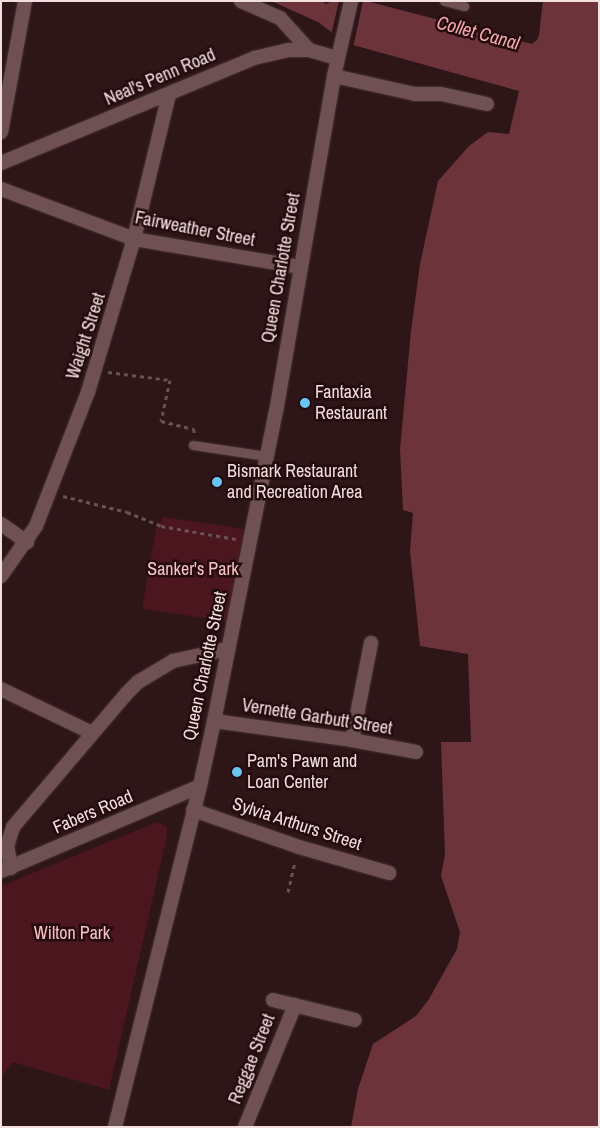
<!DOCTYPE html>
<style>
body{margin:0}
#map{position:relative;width:600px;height:1128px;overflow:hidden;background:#2e1517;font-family:"Archivo Narrow",sans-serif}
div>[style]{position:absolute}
.green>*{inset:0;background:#4b161e}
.water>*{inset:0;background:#6c343a}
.pier>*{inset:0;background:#2e1517}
.path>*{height:3px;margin-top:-1.5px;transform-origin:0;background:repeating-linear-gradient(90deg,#695253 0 4px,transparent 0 8px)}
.roads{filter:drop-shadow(0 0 1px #453234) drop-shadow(0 0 1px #453234)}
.service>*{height:9px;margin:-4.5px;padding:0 4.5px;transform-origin:4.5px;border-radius:4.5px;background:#705153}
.minor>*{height:14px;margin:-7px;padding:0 7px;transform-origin:7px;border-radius:7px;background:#705153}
.tertiary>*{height:14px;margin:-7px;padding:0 7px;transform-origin:7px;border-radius:7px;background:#705153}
.secondary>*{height:14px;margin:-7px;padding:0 7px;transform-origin:7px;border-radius:7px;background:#705153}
.dots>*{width:14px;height:14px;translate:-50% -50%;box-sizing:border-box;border:2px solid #240b0e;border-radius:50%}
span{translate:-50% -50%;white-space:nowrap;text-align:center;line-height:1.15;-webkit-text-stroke:5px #240b0e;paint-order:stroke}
.street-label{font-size:18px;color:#f1dedf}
.poi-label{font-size:18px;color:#f1dedf}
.left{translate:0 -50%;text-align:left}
.park-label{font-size:18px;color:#fac1c4}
.water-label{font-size:19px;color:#f4a9af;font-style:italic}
.frame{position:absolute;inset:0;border:2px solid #f1dedf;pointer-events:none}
</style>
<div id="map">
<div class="green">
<i style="clip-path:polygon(163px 517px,244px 529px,226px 621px,142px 609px,157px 522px,161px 523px)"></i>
<i style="clip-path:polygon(157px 822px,167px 827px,167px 836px,109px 1090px,12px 1062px,1px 1078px,1px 886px)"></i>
</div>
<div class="water">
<i style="clip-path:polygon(271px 1px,321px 1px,326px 4px,332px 1px,366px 1px,532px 44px,537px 40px,539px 35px,543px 1px,599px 1px,599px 1127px,351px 1127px,358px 1089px,373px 1044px,416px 1016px,429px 999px,457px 949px,460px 932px,441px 876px,445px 854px,441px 742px,471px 742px,468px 654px,420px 646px,410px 551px,413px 513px,403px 510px,400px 449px,411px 331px,420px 264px,438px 181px,469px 146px,488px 132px,509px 134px,519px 91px,346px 43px,318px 22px)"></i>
</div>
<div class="pier">
<i style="clip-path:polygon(339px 1px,363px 1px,353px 48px,345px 45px,331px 35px)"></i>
</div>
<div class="path">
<i style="left:108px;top:372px;width:63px;rotate:7.4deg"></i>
<i style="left:170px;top:380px;width:42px;rotate:102.4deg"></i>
<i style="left:161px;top:421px;width:34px;rotate:14deg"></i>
<i style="left:194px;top:429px;width:4px;rotate:90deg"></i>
<i style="left:63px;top:496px;width:66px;rotate:14deg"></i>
<i style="left:127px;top:512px;width:37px;rotate:22deg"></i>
<i style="left:161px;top:526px;width:76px;rotate:9.8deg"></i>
<i style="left:288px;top:892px;width:31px;rotate:-77deg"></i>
</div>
<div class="roads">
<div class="service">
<i style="left:444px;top:1px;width:21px;rotate:14deg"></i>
<i style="left:193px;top:445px;width:75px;rotate:8.5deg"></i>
</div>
<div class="minor">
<i style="left:241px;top:1px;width:43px;rotate:23.6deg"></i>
<i style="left:280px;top:18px;width:43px;rotate:47.8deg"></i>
<i style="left:334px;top:76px;width:83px;rotate:12.5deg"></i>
<i style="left:415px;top:94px;width:26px"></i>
<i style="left:441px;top:94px;width:47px;rotate:12.3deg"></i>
<i style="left:1px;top:132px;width:133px;rotate:-79.6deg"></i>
<i style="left:1px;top:524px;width:32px;rotate:35deg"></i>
<i style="left:1px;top:576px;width:61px;rotate:-55deg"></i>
<i style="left:36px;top:526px;width:144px;rotate:-68.8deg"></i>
<i style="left:88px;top:392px;width:160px;rotate:-73.3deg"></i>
<i style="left:134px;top:239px;width:149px;rotate:-76.4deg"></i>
<i style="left:1px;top:689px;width:101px;rotate:25.8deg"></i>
<i style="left:214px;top:721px;width:139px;rotate:7.8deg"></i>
<i style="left:352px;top:740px;width:65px;rotate:10.6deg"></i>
<i style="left:352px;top:740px;width:99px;rotate:-78.9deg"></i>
<i style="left:193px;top:810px;width:112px;rotate:19.2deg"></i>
<i style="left:299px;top:847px;width:94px;rotate:16.1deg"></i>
<i style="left:11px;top:868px;width:22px;rotate:-100deg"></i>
<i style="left:7px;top:846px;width:20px;rotate:-72deg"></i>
<i style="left:13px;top:827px;width:175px;rotate:-49.6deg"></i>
<i style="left:126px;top:694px;width:17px;rotate:-45deg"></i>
<i style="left:138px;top:682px;width:41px;rotate:-31deg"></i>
<i style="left:173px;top:661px;width:55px;rotate:-12.5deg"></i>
<i style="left:273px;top:1000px;width:84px;rotate:13.7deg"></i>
<i style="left:245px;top:1127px;width:132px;rotate:-67.7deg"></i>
</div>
<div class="tertiary">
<i style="left:1px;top:163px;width:274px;rotate:-22.5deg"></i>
<i style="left:254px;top:58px;width:36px;rotate:-13deg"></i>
<i style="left:289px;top:50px;width:20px"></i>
<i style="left:309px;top:50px;width:29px;rotate:16deg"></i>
<i style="left:1px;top:189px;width:142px;rotate:20.6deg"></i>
<i style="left:134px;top:239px;width:168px;rotate:9.6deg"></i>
</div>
<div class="secondary">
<i style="left:1px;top:871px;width:216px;rotate:-23.1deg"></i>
<i style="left:115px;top:1127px;width:351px;rotate:-76deg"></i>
<i style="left:200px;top:786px;width:66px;rotate:-77.8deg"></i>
<i style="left:214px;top:721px;width:315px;rotate:-78.7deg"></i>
<i style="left:276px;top:412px;width:341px;rotate:-80.2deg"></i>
<i style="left:334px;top:76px;width:77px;rotate:-77.2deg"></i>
</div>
</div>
<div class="dots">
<i style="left:305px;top:403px;background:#68c4f0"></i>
<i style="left:217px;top:482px;background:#68c4f0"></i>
<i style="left:237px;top:772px;background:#68c4f0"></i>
</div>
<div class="street-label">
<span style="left:160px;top:77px;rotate:-23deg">Neal's Penn Road</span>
<span style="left:195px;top:229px;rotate:11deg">Fairweather Street</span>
<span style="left:281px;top:268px;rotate:-80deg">Queen Charlotte Street</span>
<span style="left:86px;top:336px;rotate:-72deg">Waight Street</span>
<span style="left:205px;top:666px;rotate:-78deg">Queen Charlotte Street</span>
<span style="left:317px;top:717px;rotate:9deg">Vernette Garbutt Street</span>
<span style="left:93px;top:812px;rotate:-23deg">Fabers Road</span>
<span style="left:297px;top:824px;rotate:18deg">Sylvia Arthurs Street</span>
<span style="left:252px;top:1059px;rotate:-68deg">Reggae Street</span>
</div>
<div class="poi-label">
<span class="left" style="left:315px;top:403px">Fantaxia<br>Restaurant</span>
<span class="left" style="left:227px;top:482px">Bismark Restaurant<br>and Recreation Area</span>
<span class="left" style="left:247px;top:772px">Pam's Pawn and<br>Loan Center</span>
</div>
<div class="park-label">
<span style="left:193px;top:569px">Sanker's Park</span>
<span style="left:72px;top:933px">Wilton Park</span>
</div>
<div class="water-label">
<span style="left:478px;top:33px;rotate:15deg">Collet Canal</span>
</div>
<div class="frame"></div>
</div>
